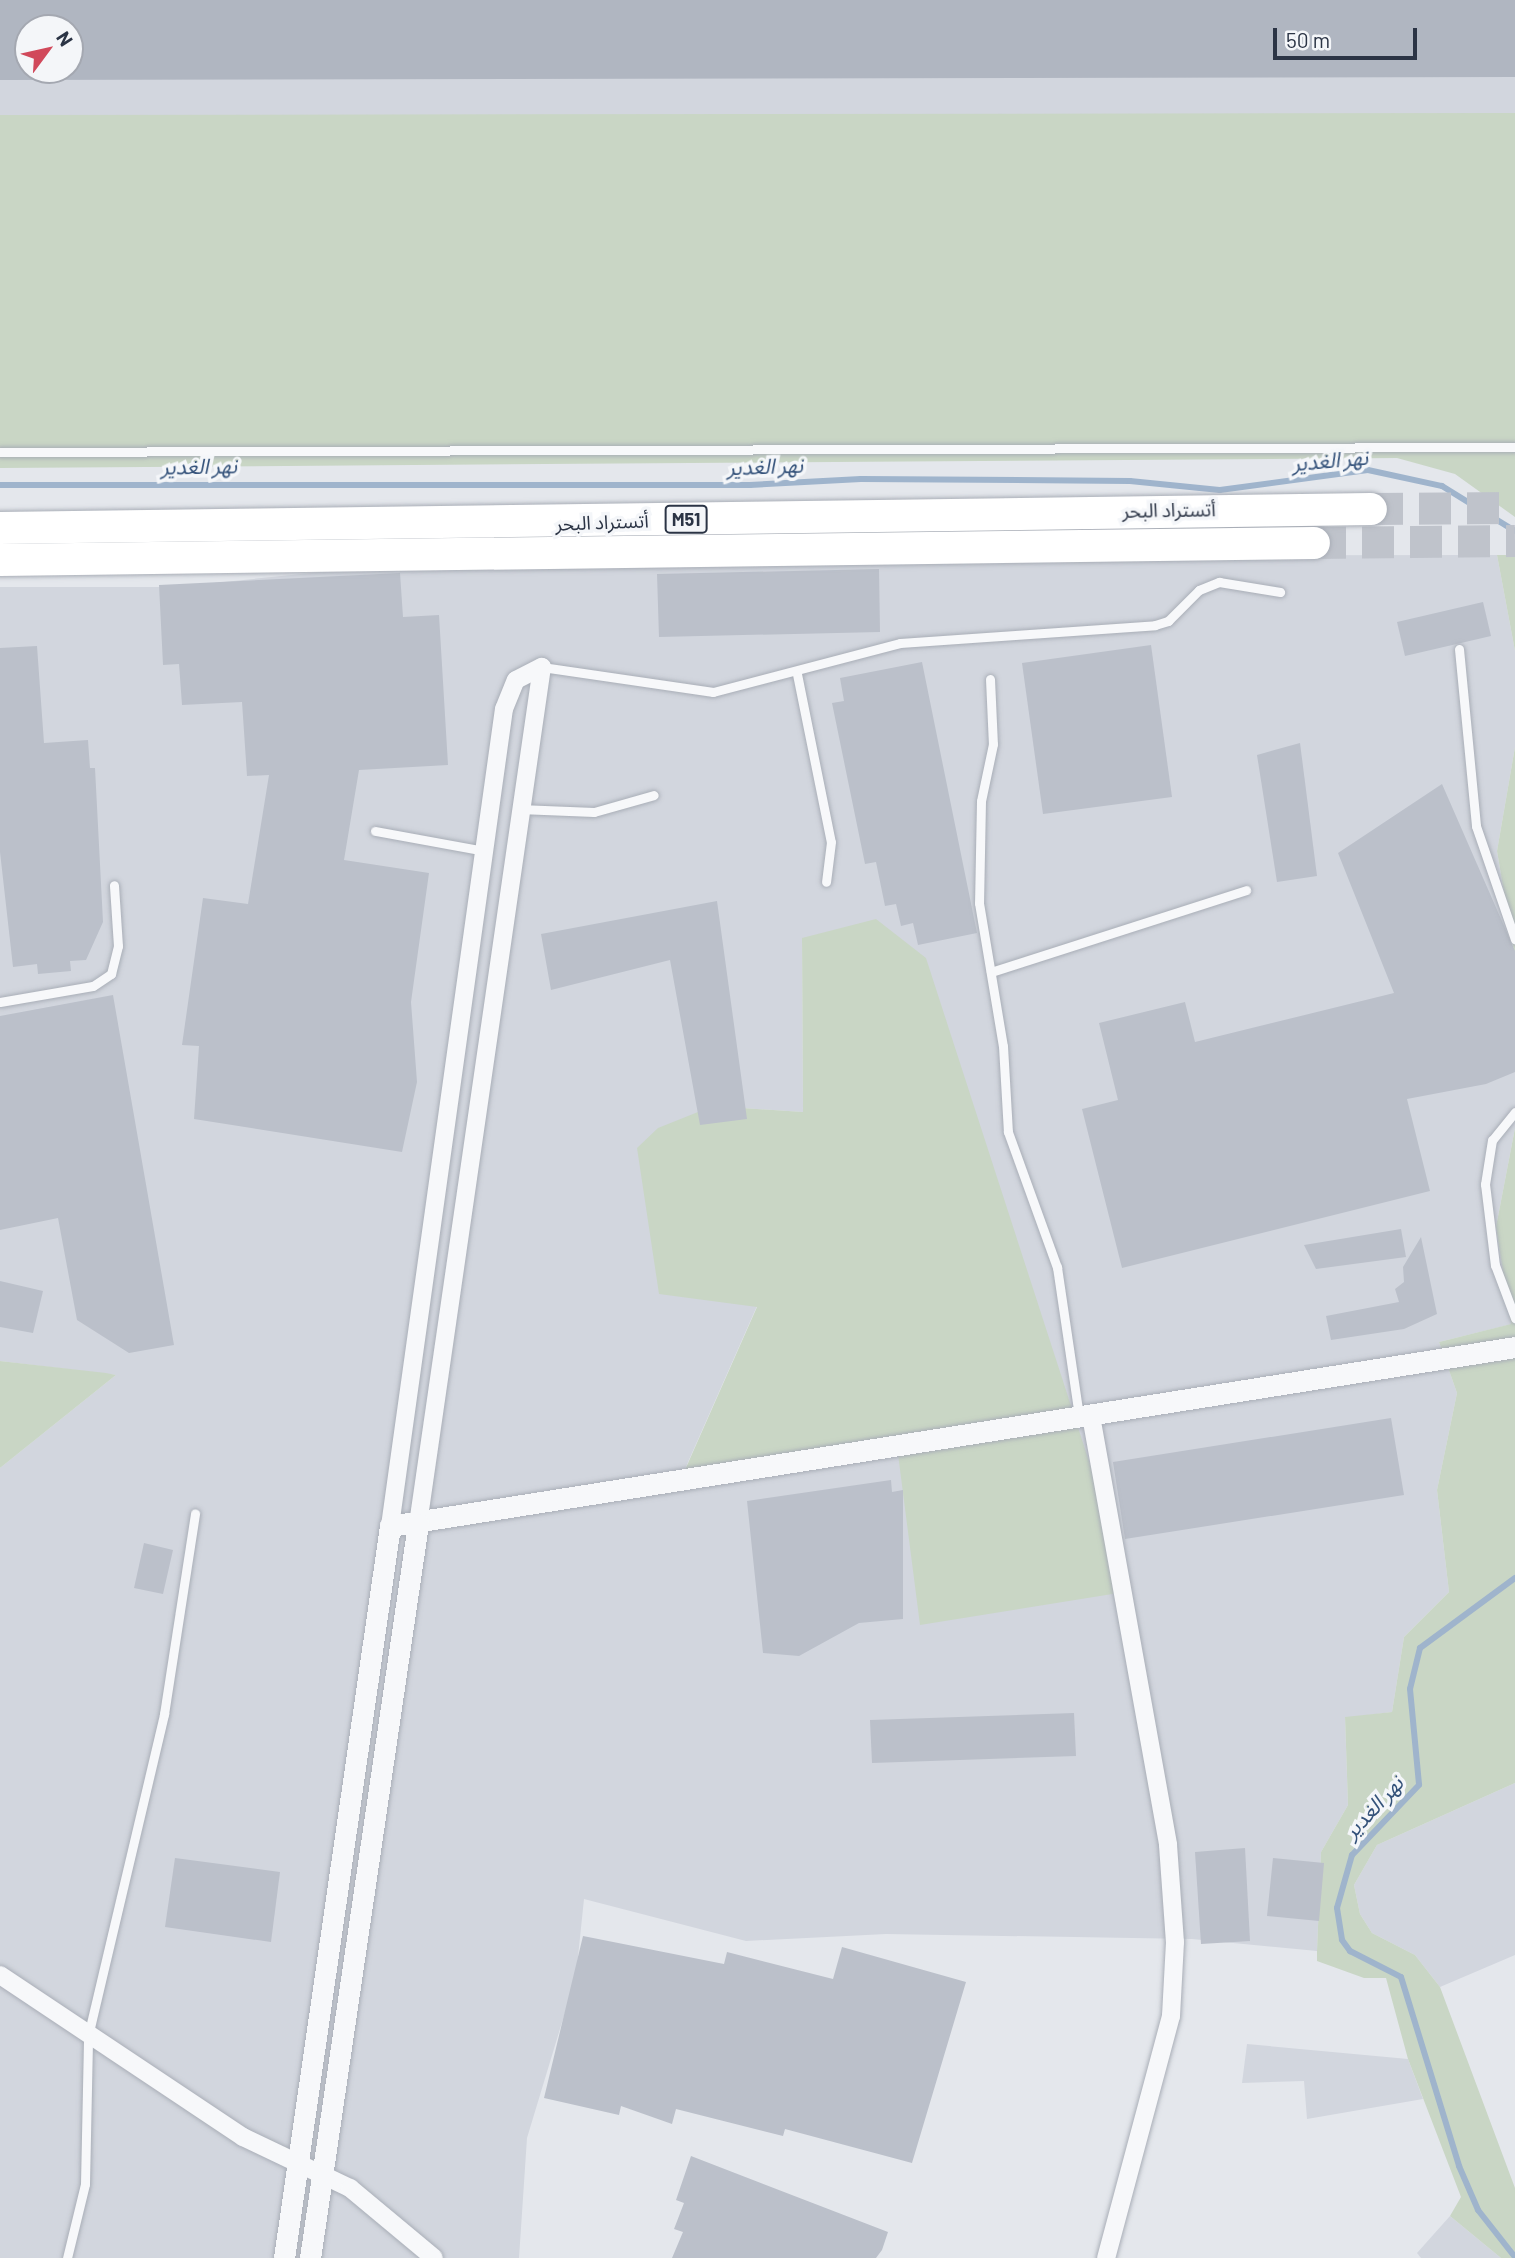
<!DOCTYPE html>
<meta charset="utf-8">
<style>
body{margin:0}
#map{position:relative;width:1515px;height:2258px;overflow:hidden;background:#e4e7ec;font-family:Barlow,"Noto Sans Arabic",sans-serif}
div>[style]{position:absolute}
.built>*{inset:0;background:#d2d6de}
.green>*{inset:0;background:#c9d6c5}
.stream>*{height:6px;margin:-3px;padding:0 3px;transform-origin:3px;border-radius:3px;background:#9fb4cc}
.taxiway>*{height:51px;margin:-25.5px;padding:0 25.5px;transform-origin:25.5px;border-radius:25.5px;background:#b0b6c1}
.runway>*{height:130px;margin:-65px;padding:0 65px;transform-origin:65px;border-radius:65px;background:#b0b6c1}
.building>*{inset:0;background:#bbc0ca}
.motorway-tunnel>*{height:32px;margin-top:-16px;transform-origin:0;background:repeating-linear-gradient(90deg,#bfc3cb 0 32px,transparent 0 48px)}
.roads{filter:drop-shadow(0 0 2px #a9aeb7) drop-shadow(0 0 2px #a9aeb7)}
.service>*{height:9px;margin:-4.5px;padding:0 4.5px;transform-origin:4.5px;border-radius:4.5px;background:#f7f8fa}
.minor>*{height:18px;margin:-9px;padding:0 9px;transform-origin:9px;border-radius:9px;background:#f7f8fa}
.tertiary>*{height:21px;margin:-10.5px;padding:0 10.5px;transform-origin:10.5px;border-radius:10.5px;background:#f7f8fa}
.motorway>*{height:32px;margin:-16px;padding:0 16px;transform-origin:16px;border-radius:16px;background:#fff}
span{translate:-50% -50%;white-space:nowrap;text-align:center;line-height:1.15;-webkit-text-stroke:7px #f4f6f9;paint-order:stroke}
.shield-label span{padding:2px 5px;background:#f4f6f9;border:2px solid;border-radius:5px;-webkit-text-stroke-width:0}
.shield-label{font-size:18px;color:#2b3445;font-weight:700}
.street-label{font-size:19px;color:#2b3445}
.water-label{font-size:21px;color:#34527a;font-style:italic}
.north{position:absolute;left:14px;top:14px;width:70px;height:70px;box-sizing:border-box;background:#f4f6f9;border:2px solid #a4a8b1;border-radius:50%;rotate:57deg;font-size:19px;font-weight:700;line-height:28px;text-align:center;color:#2b3445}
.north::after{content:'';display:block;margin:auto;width:24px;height:32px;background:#d1495b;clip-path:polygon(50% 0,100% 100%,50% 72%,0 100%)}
.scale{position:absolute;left:1273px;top:28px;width:144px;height:32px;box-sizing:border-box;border:4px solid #2b3445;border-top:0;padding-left:9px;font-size:21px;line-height:24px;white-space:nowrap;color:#2b3445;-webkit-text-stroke:5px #f4f6f9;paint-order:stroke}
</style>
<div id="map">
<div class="built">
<i style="clip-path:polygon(evenodd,0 0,1515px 0,1515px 455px,0 461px,0 0,28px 28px,70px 28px,70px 70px,28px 70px,28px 28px)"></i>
<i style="clip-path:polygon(evenodd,1497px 555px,1515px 651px,1515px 747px,1497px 851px,1515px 958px,1515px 1128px,1496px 1227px,1512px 1324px,1439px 1342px,1457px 1393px,1437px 1490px,1449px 1592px,1404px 1637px,1392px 1712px,1345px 1718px,1348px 1805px,1321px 1852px,1317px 1951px,1192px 1939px,886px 1934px,746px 1941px,584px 1899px,576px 1976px,527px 2138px,519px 2258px,0 2258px,0 1468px,116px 1375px,0 1361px,0 587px,174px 587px,478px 556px,1497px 555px,802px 938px,1131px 1591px,898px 1454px,677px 1487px,757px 1306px,713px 1106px,803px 1112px,802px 938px)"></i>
<i style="clip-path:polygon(1515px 1783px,1515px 1955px,1440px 1987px,1415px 1955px,1372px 1933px,1360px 1914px,1354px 1885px,1377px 1845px)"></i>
<i style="clip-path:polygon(1247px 2044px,1408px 2059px,1423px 2099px,1307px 2119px,1304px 2081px,1242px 2083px)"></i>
<i style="clip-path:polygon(1450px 2216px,1501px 2258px,1421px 2258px,1417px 2253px)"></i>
</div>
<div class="green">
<i style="clip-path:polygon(1515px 113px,1515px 517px,1455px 474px,1397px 458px,0 468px,0 115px)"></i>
<i style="clip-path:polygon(1497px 555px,1515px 555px,1515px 651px)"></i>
<i style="clip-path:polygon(1515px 747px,1515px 958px,1497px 851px)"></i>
<i style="clip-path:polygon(876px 919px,926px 958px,1131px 1591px,920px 1625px,898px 1454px,677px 1488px,757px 1307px,659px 1294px,637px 1148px,658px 1128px,713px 1106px,803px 1112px,802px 938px)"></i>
<i style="clip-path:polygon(1515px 1128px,1515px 1783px,1377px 1845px,1354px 1885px,1360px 1914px,1372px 1933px,1415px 1955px,1440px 1987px,1515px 2188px,1515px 2258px,1501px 2258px,1450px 2216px,1461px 2197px,1408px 2059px,1386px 1978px,1364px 1978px,1317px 1961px,1317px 1951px,1321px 1852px,1348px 1805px,1345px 1717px,1392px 1712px,1404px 1637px,1449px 1592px,1437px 1490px,1457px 1393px,1439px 1342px,1511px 1324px,1496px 1227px)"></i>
<i style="clip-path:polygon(0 1361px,106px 1373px,116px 1375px,0 1468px)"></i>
</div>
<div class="stream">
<i style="left:0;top:485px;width:750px"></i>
<i style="left:750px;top:485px;width:111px;rotate:-3.1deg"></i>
<i style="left:861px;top:479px;width:269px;rotate:0.4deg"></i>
<i style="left:1130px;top:481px;width:90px;rotate:5.7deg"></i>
<i style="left:1220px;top:490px;width:149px;rotate:-7.7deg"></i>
<i style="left:1368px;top:470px;width:76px;rotate:12.2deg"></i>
<i style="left:1442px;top:486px;width:86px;rotate:31.7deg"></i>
<i style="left:1515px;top:1578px;width:118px;rotate:143.6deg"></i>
<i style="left:1420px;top:1648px;width:42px;rotate:103.7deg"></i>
<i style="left:1410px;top:1689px;width:96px;rotate:84.6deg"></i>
<i style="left:1419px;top:1785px;width:97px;rotate:133.7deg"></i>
<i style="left:1352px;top:1855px;width:55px;rotate:105.8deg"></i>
<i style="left:1337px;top:1908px;width:32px;rotate:81deg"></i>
<i style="left:1342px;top:1940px;width:14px;rotate:54deg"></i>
<i style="left:1350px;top:1951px;width:57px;rotate:27deg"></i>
<i style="left:1401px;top:1977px;width:198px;rotate:72.9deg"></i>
<i style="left:1459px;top:2166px;width:48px;rotate:66.6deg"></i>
<i style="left:1478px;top:2210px;width:60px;rotate:51.8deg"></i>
</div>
<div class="taxiway">
<i style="left:0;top:10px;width:77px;rotate:-7.5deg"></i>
</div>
<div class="runway">
<i style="left:0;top:15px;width:1515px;rotate:-0.11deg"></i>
</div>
<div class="building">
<i style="clip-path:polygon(879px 569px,880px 632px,659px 637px,657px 574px)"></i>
<i style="clip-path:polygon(400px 573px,403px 617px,439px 615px,448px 765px,359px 770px,344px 860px,429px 873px,411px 1002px,417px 1082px,402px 1152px,194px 1119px,199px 1046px,182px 1045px,203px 898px,248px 904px,269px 775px,247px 776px,242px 702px,182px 705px,179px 664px,163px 665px,159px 585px)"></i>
<i style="clip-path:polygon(1483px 602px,1491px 636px,1405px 656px,1397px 622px)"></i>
<i style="clip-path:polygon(1151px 645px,1172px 797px,1043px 814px,1022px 663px)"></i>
<i style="clip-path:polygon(37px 646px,44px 743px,88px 740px,90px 768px,95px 768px,103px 922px,86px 960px,70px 961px,71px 971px,38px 974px,37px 964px,13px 967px,0 852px,0 648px)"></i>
<i style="clip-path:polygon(922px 662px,977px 933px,918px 945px,913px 923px,901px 926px,896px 904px,885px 906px,876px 862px,865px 864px,832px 703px,844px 701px,840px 678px)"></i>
<i style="clip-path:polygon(1300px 743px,1317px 876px,1277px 882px,1257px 755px)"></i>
<i style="clip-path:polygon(1442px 784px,1515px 951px,1515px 1072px,1486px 1084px,1407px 1099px,1430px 1191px,1122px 1268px,1082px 1109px,1118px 1100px,1099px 1023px,1185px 1002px,1195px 1042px,1394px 993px,1338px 853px)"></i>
<i style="clip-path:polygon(717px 901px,747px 1119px,700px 1125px,670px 960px,551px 990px,541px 934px)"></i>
<i style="clip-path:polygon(113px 995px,174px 1345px,129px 1353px,77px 1320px,58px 1218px,0 1230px,0 1016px)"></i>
<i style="clip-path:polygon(1401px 1229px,1406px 1257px,1316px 1269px,1304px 1245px)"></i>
<i style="clip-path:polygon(1421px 1237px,1437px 1314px,1404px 1329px,1331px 1340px,1326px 1316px,1399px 1302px,1395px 1289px,1404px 1282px,1403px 1267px)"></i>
<i style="clip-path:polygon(0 1281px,43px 1291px,33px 1333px,0 1327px)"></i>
<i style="clip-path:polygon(1391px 1418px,1404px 1495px,1125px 1539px,1113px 1462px)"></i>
<i style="clip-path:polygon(891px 1480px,892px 1492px,903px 1490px,903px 1619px,859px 1623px,799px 1656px,763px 1653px,747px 1501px)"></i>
<i style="clip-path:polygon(144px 1543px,173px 1550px,163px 1594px,134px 1588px)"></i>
<i style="clip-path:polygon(1074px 1713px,1076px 1756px,872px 1763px,870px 1720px)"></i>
<i style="clip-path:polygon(1245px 1848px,1250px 1941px,1201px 1944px,1195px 1852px)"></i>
<i style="clip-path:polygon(175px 1858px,280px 1872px,271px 1942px,165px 1927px)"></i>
<i style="clip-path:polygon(1273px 1858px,1324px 1863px,1319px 1921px,1267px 1916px)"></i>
<i style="clip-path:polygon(583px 1936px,724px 1964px,727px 1952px,833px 1979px,842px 1947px,966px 1982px,912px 2163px,785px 2129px,783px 2136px,676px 2109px,672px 2124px,621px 2106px,619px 2115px,544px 2098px)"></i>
<i style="clip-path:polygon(691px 2156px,888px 2232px,882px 2250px,876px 2258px,672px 2258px,683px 2232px,674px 2229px,684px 2203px,676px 2200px)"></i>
</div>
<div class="motorway-tunnel">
<i style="left:1371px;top:509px;width:144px;rotate:-0.4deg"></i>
<i style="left:1314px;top:543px;width:201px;rotate:-0.6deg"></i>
</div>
<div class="roads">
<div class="service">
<i style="left:0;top:452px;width:1515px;rotate:-0.19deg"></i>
<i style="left:1459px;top:649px;width:178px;rotate:84.5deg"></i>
<i style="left:1476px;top:826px;width:120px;rotate:71deg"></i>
<i style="left:542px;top:667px;width:173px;rotate:8.3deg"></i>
<i style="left:713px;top:692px;width:193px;rotate:-14.7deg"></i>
<i style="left:900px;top:643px;width:256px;rotate:-4deg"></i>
<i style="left:1155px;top:625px;width:14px;rotate:-17deg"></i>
<i style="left:1168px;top:621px;width:44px;rotate:-45deg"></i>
<i style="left:1199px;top:590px;width:22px;rotate:-22deg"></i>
<i style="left:1219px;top:582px;width:62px;rotate:9.3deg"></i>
<i style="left:797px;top:674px;width:171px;rotate:78.6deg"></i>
<i style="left:831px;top:842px;width:40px;rotate:97.1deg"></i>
<i style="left:990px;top:679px;width:65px;rotate:87.4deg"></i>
<i style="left:993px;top:744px;width:58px;rotate:101.9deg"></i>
<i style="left:981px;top:801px;width:102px;rotate:91.1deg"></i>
<i style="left:979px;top:903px;width:145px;rotate:80.5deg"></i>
<i style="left:1003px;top:1046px;width:86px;rotate:86.7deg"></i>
<i style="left:1008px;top:1132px;width:144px;rotate:70.1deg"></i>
<i style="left:1057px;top:1267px;width:151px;rotate:81.6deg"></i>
<i style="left:519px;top:809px;width:75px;rotate:2.3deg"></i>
<i style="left:594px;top:812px;width:62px;rotate:-15.8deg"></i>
<i style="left:375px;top:831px;width:112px;rotate:10.3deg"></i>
<i style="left:991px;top:972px;width:268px;rotate:-17.8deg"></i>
<i style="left:0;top:1002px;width:94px;rotate:-9.8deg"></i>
<i style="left:93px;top:986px;width:22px;rotate:-34deg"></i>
<i style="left:111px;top:974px;width:29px;rotate:-76deg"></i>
<i style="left:118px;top:946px;width:61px;rotate:-93.8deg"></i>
<i style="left:1515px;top:1112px;width:36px;rotate:129deg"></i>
<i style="left:1492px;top:1140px;width:45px;rotate:99deg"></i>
<i style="left:1485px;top:1184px;width:82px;rotate:83deg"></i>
<i style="left:1495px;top:1265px;width:57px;rotate:69.3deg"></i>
<i style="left:67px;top:2258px;width:76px;rotate:-76.3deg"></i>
<i style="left:85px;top:2184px;width:148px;rotate:-88.8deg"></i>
<i style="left:88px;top:2036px;width:331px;rotate:-76.7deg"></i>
<i style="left:164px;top:1714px;width:203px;rotate:-81.2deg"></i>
</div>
<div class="minor">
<i style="left:1091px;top:1416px;width:436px;rotate:79.8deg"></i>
<i style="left:1168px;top:1845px;width:97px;rotate:85.9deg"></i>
<i style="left:1175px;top:1942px;width:74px;rotate:93.1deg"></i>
<i style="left:1171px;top:2016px;width:251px;rotate:105deg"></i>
<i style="left:418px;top:1524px;width:866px;rotate:-81.77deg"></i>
<i style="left:390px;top:1526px;width:825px;rotate:-82.06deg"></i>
<i style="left:504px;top:709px;width:31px;rotate:-68deg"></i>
<i style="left:516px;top:680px;width:29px;rotate:-27deg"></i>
<i style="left:0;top:1975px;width:292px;rotate:33.7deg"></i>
<i style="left:243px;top:2137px;width:119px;rotate:25.5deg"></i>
<i style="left:350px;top:2188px;width:109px;rotate:39.8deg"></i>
</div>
<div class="tertiary">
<i style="left:284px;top:2258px;width:740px;rotate:-81.76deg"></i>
<i style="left:390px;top:1526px;width:1139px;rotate:-9.04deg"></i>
<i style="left:310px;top:2258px;width:742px;rotate:-81.63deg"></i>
</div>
<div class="motorway">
<i style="left:0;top:528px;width:1371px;rotate:-0.79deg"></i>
<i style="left:0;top:560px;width:1314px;rotate:-0.74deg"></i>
</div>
</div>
<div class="shield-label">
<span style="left:686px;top:519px">M51</span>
</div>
<div class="street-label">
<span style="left:1169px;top:510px;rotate:-1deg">أتستراد البحر</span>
<span style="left:602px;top:522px;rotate:-2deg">أتستراد البحر</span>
</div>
<div class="water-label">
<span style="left:1330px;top:460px;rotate:-5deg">نهر الغدير</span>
<span style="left:199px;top:466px;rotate:-1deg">نهر الغدير</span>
<span style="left:765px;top:466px;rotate:-2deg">نهر الغدير</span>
<span style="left:1373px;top:1807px;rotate:-47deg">نهر الغدير</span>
</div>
<div class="north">N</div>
<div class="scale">50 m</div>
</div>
